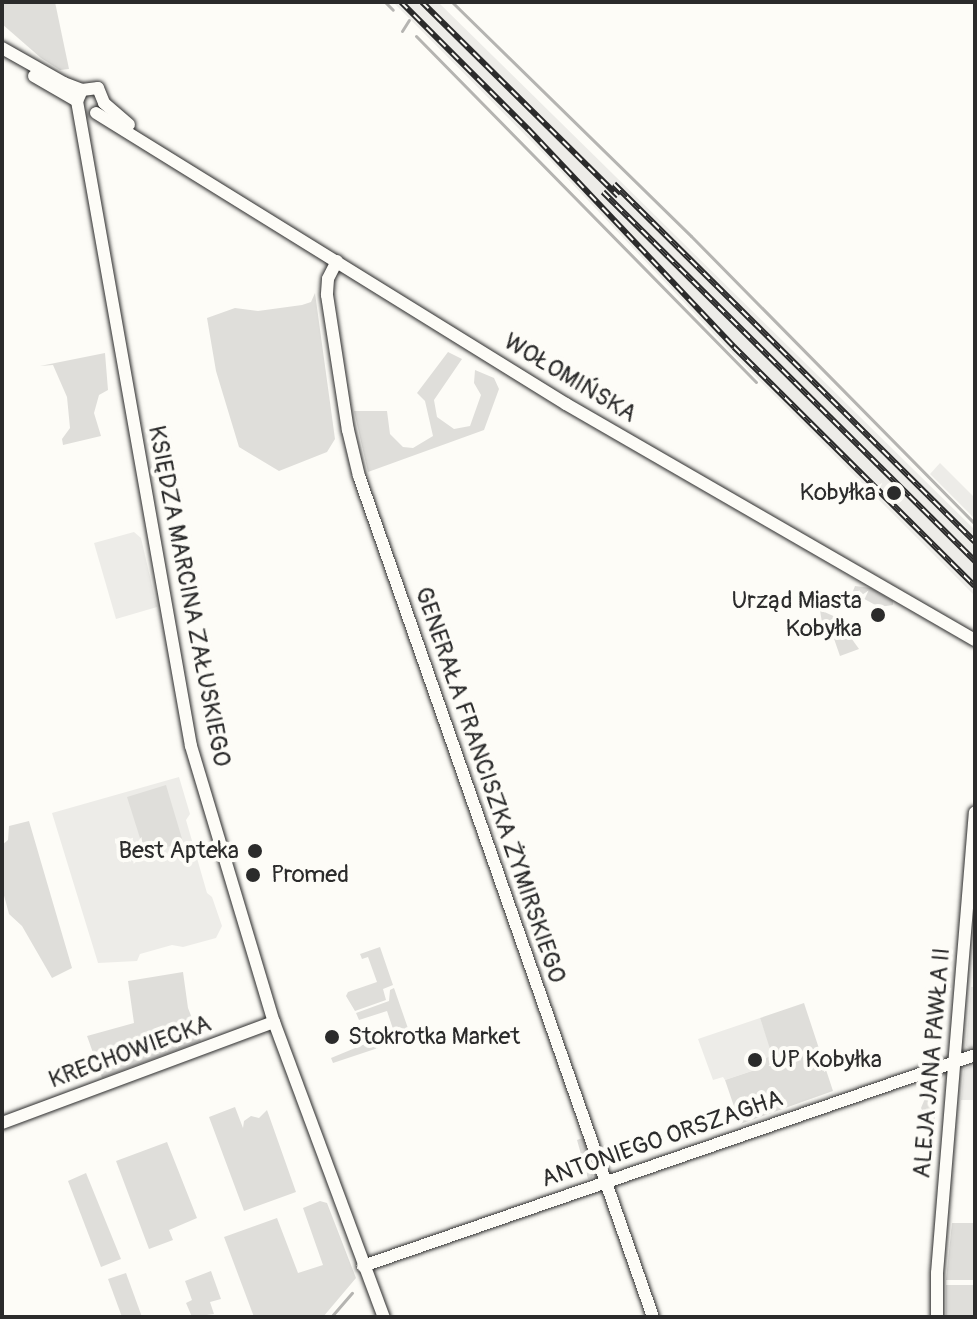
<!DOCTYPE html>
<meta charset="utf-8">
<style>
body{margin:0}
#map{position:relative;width:977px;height:1319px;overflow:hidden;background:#fdfcf7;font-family:Pangolin,sans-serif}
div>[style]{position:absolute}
.built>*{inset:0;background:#edece8}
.green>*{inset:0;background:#dfdeda}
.stream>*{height:3px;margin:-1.5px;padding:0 1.5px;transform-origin:1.5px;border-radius:1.5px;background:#b5b4b1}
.roads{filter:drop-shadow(0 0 2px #2b2b2b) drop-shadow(0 0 2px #2b2b2b)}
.minor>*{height:12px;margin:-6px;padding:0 6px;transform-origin:6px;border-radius:6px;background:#fdfcf7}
.rail>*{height:6px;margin-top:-3px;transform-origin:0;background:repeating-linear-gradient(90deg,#fdfcf7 0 9px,#2b2b2b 0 18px);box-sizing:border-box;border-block:2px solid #2b2b2b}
.dots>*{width:22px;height:22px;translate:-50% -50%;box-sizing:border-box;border:4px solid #fdfcf7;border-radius:50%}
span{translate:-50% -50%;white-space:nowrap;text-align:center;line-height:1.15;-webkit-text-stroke:8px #fdfcf7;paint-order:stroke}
.street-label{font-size:24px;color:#2b2b2b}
.poi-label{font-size:24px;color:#2b2b2b}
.right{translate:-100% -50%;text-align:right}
.left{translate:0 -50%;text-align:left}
.frame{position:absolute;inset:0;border:4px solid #2b2b2b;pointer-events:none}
</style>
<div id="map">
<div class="built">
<i style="clip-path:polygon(393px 2px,438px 2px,975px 530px,975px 596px,730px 351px,549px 159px)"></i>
<i style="clip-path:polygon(940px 463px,975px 498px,975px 519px,930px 474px)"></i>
<i style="clip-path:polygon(134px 532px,141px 538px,157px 607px,116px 619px,94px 543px)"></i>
<i style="clip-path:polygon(179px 777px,190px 814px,186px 820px,207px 893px,212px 897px,222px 926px,216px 938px,183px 947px,172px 945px,140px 954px,137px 961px,98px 963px,52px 813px)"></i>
<i style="clip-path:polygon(971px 987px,975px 987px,975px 1046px,969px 1048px,966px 1046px)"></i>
<i style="clip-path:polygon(760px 1018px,773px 1055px,766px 1058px,761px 1068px,725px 1080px,723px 1077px,713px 1080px,698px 1039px)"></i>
<i style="clip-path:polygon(975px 1065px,975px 1100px,961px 1100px,964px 1069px)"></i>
</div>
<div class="green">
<i style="clip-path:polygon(2px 2px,55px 2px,69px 69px,60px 70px,41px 58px,2px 24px)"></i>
<i style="clip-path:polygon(315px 293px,335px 439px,327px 452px,279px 471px,239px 447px,216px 371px,207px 318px,235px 308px,258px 311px,302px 305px,311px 302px)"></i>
<i style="clip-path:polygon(448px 352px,462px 359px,434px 400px,437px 417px,454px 429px,470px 426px,481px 395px,474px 383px,475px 370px,494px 378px,499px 389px,484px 430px,368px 472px,354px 411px,387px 411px,390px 434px,403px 447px,413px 448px,433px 436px,425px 401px,417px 393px)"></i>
<i style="clip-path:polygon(105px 353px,108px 390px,99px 395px,94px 413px,101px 436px,63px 445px,62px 439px,70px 428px,67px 397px,53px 365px,40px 366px)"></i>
<i style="clip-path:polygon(855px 586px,871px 588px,893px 601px,893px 605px,879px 607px,857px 595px,855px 598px,851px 596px)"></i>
<i style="clip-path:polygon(820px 610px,840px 619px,842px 625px,831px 630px,829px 623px,822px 623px)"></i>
<i style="clip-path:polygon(844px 628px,859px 649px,840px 656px,832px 633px)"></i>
<i style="clip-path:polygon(166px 785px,183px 842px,145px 854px,127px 797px)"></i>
<i style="clip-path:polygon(29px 821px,72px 968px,52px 978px,22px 926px,9px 914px,2px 888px,2px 845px,8px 840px,9px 826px)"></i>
<i style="clip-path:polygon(380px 947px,393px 985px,383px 989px,386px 1000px,355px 1011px,346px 996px,348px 992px,377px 982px,368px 957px,362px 959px,360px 954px)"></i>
<i style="clip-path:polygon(183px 972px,188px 1008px,201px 1041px,102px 1078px,87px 1036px,134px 1023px,128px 981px)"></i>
<i style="clip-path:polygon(394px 988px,411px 1037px,333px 1063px,331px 1058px,394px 1032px,387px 1011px,359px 1020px,356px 1013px,389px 1001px,390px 990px)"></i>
<i style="clip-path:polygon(804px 1003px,833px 1091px,740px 1124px,725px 1080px,761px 1068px,766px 1058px,772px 1055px,760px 1018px)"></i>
<i style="clip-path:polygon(935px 1085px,935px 1124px,930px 1127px,921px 1108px,929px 1089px)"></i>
<i style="clip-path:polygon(235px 1107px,243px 1128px,244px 1121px,251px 1116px,259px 1118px,267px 1110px,296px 1192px,244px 1211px,209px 1117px)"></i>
<i style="clip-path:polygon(585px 1137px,593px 1160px,590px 1161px,594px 1173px,592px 1178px,588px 1179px,577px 1140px)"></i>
<i style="clip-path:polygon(167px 1142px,197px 1218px,169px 1230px,173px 1240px,149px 1249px,116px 1161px)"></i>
<i style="clip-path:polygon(86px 1173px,121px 1259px,101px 1267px,68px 1181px)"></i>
<i style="clip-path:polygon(320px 1201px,327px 1203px,356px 1278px,323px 1317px,254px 1317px,224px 1237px,277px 1218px,298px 1273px,323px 1265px,303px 1208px)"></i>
<i style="clip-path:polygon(952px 1223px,975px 1223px,975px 1280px,946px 1280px)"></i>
<i style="clip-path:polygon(211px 1271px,221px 1299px,210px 1302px,214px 1314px,192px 1317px,186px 1303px,192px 1300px,185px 1281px)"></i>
<i style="clip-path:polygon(126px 1273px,142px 1317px,122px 1317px,108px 1279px)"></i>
<i style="clip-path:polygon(946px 1285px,975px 1285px,975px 1317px,946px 1317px)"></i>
</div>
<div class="stream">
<i style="left:385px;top:2px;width:11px;rotate:45deg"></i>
<i style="left:452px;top:2px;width:334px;rotate:44.4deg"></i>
<i style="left:691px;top:236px;width:404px;rotate:45.4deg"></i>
<i style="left:402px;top:31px;width:13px;rotate:-58deg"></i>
<i style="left:416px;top:36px;width:485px;rotate:45.5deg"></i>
<i style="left:331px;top:1317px;width:32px;rotate:-49deg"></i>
</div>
<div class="roads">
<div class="minor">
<i style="left:2px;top:48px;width:71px;rotate:29.4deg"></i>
<i style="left:64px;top:83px;width:19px;rotate:21deg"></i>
<i style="left:34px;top:76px;width:50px;rotate:30.2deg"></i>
<i style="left:82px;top:90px;width:12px;rotate:114deg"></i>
<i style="left:77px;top:101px;width:655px;rotate:79.98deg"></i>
<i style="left:191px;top:746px;width:288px;rotate:73.3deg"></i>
<i style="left:274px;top:1022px;width:315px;rotate:69.6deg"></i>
<i style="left:82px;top:90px;width:16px;rotate:-7deg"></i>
<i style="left:98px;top:88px;width:16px;rotate:68deg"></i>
<i style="left:104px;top:103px;width:33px;rotate:41deg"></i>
<i style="left:96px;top:113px;width:553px;rotate:31.76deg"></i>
<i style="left:566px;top:404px;width:472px;rotate:30deg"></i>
<i style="left:337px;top:261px;width:20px;rotate:117deg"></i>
<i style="left:328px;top:279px;width:16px;rotate:94deg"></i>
<i style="left:327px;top:295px;width:137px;rotate:81.2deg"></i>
<i style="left:348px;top:430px;width:47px;rotate:76.6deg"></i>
<i style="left:359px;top:476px;width:891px;rotate:70.73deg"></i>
<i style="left:2px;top:1123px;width:290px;rotate:-20.4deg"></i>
<i style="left:363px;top:1266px;width:647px;rotate:-19.02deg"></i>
<i style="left:937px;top:1317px;width:44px;rotate:-90deg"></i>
<i style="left:937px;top:1273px;width:462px;rotate:-85.3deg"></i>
</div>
</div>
<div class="rail">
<i style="left:401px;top:2px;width:180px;rotate:45deg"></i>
<i style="left:528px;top:129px;width:300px;rotate:46.6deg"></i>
<i style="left:734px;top:347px;width:339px;rotate:44.8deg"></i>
<i style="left:422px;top:2px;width:276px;rotate:44.7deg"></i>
<i style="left:614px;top:184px;width:508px;rotate:44.76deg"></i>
<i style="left:603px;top:192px;width:524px;rotate:44.77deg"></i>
</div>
<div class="dots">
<i style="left:894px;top:493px;background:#2b2b2b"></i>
<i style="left:878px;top:615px;background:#2b2b2b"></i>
<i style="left:255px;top:851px;background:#2b2b2b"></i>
<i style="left:253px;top:875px;background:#2b2b2b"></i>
<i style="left:332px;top:1037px;background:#2b2b2b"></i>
<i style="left:755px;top:1060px;background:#2b2b2b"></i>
</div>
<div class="street-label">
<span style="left:570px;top:378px;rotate:31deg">WOŁOMIŃSKA</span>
<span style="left:189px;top:596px;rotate:79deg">KSIĘDZA MARCINA ZAŁUSKIEGO</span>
<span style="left:490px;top:785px;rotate:71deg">GENERAŁA FRANCISZKA ŻYMIRSKIEGO</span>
<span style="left:130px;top:1052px;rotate:-20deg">KRECHOWIECKA</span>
<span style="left:932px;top:1063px;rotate:-85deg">ALEJA JANA PAWŁA II</span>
<span style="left:662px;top:1139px;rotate:-19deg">ANTONIEGO ORSZAGHA</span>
</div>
<div class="poi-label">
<span class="right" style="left:876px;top:493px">Kobyłka</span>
<span class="right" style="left:862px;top:615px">Urząd Miasta<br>Kobyłka</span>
<span class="right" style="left:239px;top:851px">Best Apteka</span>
<span class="left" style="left:271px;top:875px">Promed</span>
<span class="left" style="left:348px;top:1037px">Stokrotka Market</span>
<span class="left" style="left:771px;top:1060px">UP Kobyłka</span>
</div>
<div class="frame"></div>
</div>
